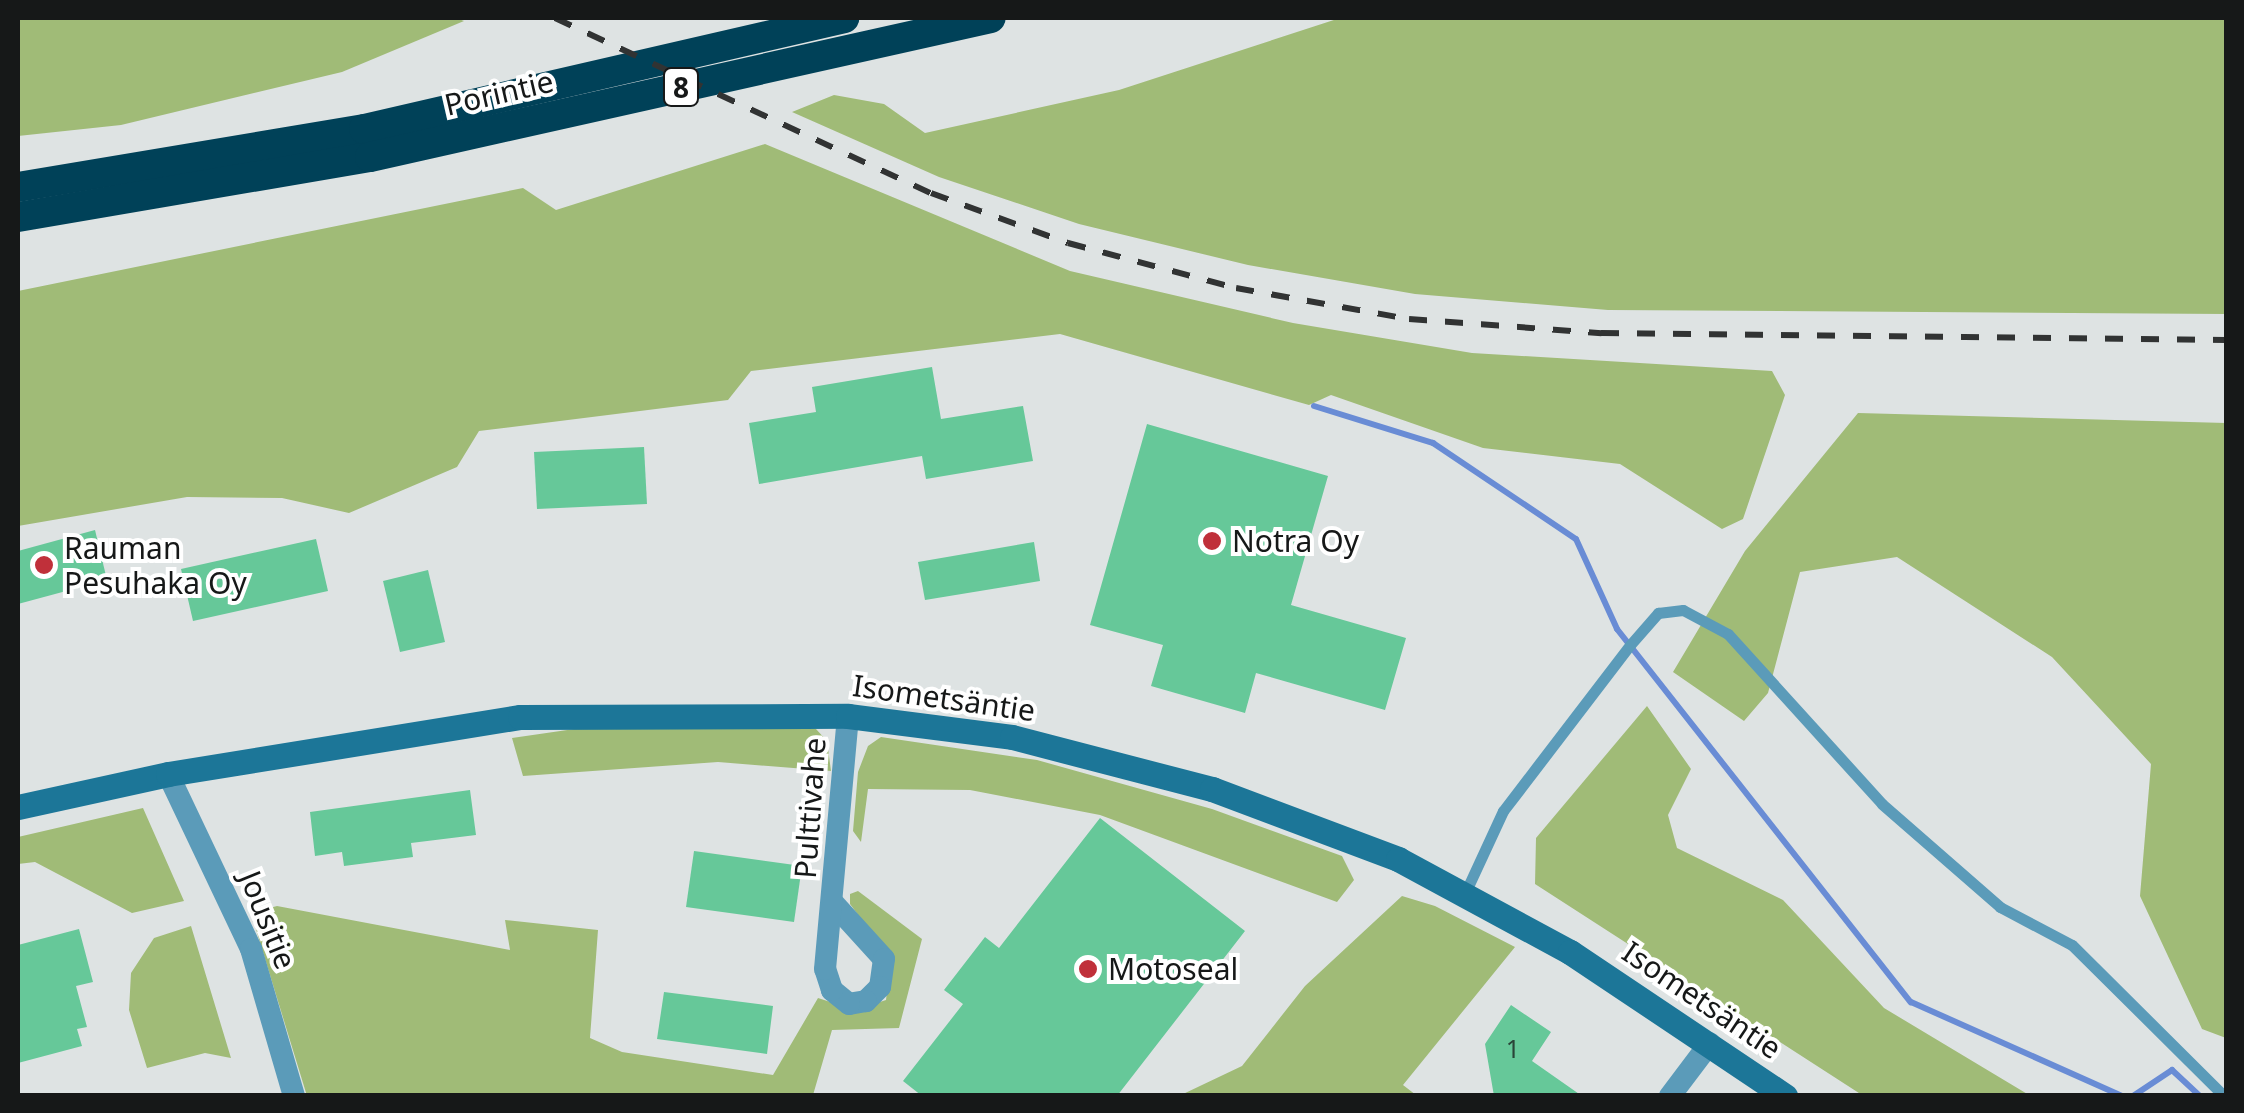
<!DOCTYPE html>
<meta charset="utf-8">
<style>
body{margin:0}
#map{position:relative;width:2244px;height:1113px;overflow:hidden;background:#dee3e3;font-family:"Noto Sans",sans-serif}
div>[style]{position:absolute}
.green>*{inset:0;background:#a0bb77}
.stream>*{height:6px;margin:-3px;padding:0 3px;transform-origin:3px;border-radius:3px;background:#698cd5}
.building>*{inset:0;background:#66c899}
.lane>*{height:11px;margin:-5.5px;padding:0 5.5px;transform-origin:5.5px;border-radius:5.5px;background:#5b9bb9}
.street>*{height:22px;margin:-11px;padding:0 11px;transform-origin:11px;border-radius:11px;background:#5b9bb9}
.secondary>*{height:25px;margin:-12.5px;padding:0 12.5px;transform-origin:12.5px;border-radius:12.5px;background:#1c7698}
.highway>*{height:30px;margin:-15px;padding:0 15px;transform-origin:15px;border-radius:15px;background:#004158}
.rail>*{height:6px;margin-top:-3px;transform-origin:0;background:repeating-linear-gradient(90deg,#313333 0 18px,transparent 0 36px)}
.dots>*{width:28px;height:28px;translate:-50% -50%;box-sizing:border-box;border:5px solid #fff;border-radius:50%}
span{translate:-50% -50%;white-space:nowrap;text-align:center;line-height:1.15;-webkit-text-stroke:8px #fff;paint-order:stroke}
.number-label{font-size:25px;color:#2a4438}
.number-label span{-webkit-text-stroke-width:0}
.shield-label span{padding:2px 8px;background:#fff;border:2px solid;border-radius:8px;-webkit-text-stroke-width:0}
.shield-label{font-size:28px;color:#161818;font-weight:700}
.street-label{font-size:30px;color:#161818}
.poi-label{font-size:30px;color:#161818}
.left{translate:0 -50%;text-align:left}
.frame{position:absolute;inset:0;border:20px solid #161818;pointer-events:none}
</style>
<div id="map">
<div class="green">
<i style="clip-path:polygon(18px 18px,456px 18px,464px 21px,342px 72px,121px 125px,18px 136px)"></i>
<i style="clip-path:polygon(1340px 18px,2226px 18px,2226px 314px,1608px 310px,1415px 294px,1248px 265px,1079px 224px,939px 177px,792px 112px,834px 95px,884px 104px,925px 133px,1119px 90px)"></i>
<i style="clip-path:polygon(765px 144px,1070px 271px,1293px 323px,1472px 353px,1772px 371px,1785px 395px,1743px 519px,1722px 529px,1620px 464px,1483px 448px,1331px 395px,1309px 405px,1060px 334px,751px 371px,728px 400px,479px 431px,457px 467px,349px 513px,282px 498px,187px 497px,18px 526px,18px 291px,523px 188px,556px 210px)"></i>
<i style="clip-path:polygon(1858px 413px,2226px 423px,2226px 1038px,2202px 1029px,2140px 896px,2151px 764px,2052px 657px,1897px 557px,1800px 572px,1768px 693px,1744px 721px,1673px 672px,1745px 551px)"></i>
<i style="clip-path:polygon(1647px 706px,1691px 769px,1668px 815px,1677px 848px,1783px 900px,1884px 1008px,2029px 1095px,1862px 1095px,1535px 884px,1536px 838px)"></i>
<i style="clip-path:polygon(778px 725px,816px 729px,827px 741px,831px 771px,718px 762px,523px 776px,512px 738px,581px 728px)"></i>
<i style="clip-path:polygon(881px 737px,1037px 760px,1212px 809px,1342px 856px,1354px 880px,1337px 902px,1100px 815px,970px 790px,868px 789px,861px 842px,853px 831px,858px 772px,868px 746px)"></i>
<i style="clip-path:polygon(143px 808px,184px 901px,132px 913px,35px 862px,18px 864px,18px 837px)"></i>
<i style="clip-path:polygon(858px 891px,922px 939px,899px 1028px,832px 1030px,813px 1095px,307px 1096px,251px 913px,277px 906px,510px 950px,505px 920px,598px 930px,590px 1038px,622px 1052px,773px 1075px,818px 998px,855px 1010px,886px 1000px,891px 959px,850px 904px,850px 894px)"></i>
<i style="clip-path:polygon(1402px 896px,1435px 906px,1515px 947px,1403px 1085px,1416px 1095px,1181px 1095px,1242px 1066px,1305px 986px)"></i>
<i style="clip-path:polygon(191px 926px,231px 1058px,205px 1053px,147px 1068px,129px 1010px,131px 973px,154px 938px)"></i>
</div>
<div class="stream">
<i style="left:1314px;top:406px;width:125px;rotate:17.3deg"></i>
<i style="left:1433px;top:443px;width:172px;rotate:33.9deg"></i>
<i style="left:1576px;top:539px;width:99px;rotate:65.5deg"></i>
<i style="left:1617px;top:629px;width:475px;rotate:51.8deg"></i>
<i style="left:1911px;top:1002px;width:231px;rotate:24deg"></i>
<i style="left:2133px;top:1096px;width:47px;rotate:-33.7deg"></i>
<i style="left:2172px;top:1070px;width:38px;rotate:43deg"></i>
</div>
<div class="building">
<i style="clip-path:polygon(932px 367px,941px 419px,1023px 406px,1033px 461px,926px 479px,922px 456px,759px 484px,749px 423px,816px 412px,812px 387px)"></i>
<i style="clip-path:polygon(1147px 424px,1328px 476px,1291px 605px,1406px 638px,1385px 710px,1256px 673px,1245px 713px,1151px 686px,1163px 645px,1090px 625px)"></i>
<i style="clip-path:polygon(644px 447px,647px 504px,537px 509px,534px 452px)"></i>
<i style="clip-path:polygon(95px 530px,107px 580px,18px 604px,18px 551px)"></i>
<i style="clip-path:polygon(316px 539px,328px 591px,193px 621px,181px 569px)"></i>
<i style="clip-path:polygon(1034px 542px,1040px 581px,925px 600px,918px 562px)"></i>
<i style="clip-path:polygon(428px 570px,445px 642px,400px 652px,383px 581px)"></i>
<i style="clip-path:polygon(470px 790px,476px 835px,411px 843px,413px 857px,344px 866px,342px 852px,315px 856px,310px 812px)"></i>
<i style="clip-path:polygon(1100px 818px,1245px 931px,1117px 1096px,922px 1096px,903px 1081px,963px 1004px,944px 990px,985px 937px,999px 948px)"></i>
<i style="clip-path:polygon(694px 851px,802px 866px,794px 922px,686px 907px)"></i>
<i style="clip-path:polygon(79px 929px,93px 982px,76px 986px,87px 1027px,77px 1029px,82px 1046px,18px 1063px,18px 945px)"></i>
<i style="clip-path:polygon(664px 992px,773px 1006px,767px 1054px,657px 1039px)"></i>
<i style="clip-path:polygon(1511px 1005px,1551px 1032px,1532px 1061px,1582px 1096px,1494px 1096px,1485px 1044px)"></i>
</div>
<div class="lane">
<i style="left:1466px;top:891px;width:88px;rotate:-65.2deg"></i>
<i style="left:1503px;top:811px;width:209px;rotate:-52.6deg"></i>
<i style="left:1630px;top:645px;width:43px;rotate:-48.8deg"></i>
<i style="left:1658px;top:613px;width:25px;rotate:-7deg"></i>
<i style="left:1683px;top:610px;width:51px;rotate:28.1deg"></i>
<i style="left:1728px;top:634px;width:229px;rotate:47.8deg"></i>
<i style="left:1882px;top:804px;width:157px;rotate:41.1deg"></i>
<i style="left:2000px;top:907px;width:81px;rotate:27.8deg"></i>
<i style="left:2072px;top:945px;width:214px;rotate:44.8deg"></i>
</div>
<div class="street">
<i style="left:168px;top:774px;width:194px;rotate:64.6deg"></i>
<i style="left:251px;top:949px;width:153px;rotate:73.7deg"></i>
<i style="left:834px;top:904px;width:74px;rotate:47.7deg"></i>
<i style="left:884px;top:959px;width:28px;rotate:98deg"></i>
<i style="left:880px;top:987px;width:20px;rotate:135deg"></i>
<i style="left:866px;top:1001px;width:17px;rotate:170deg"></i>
<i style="left:849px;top:1004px;width:22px;rotate:-141deg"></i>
<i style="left:832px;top:990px;width:22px;rotate:-108deg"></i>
<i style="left:825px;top:969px;width:254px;rotate:-84.8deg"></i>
<i style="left:1670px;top:1096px;width:66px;rotate:-53deg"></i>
</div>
<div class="secondary">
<i style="left:18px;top:807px;width:154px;rotate:-12.4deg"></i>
<i style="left:168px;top:774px;width:357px;rotate:-9.2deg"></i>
<i style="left:520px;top:717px;width:328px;rotate:-0.2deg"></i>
<i style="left:848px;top:716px;width:165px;rotate:7.3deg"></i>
<i style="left:1012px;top:737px;width:207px;rotate:14.6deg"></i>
<i style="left:1212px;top:789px;width:199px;rotate:20.6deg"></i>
<i style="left:1398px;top:859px;width:196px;rotate:28.4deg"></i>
<i style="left:1570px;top:952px;width:259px;rotate:33.8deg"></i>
</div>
<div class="highway">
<i style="left:18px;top:187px;width:351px;rotate:-9.5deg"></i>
<i style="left:364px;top:129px;width:493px;rotate:-13deg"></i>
<i style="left:18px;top:217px;width:357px;rotate:-9.7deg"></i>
<i style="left:370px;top:157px;width:636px;rotate:-12.62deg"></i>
</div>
<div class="rail">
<i style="left:555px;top:18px;width:415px;rotate:25deg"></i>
<i style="left:931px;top:193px;width:146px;rotate:20.1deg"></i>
<i style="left:1068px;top:243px;width:174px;rotate:15deg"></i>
<i style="left:1236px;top:288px;width:176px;rotate:10.2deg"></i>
<i style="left:1409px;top:319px;width:193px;rotate:4.2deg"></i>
<i style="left:1601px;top:333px;width:625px;rotate:0.64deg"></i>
</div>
<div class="dots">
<i style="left:1212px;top:541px;background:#c0303a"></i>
<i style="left:44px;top:565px;background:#c0303a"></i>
<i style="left:1088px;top:969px;background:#c0303a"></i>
</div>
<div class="number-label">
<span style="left:1513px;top:1048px">1</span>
</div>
<div class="shield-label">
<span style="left:681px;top:87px">8</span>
</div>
<div class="street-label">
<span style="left:499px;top:93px;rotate:-13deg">Porintie</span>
<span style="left:944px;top:698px;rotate:8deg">Isometsäntie</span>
<span style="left:810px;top:808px;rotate:-86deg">Pulttivahe</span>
<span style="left:268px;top:920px;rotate:68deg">Jousitie</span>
<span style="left:1702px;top:1000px;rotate:34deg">Isometsäntie</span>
</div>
<div class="poi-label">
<span class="left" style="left:1232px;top:541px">Notra Oy</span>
<span class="left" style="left:64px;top:565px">Rauman<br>Pesuhaka Oy</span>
<span class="left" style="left:1108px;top:969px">Motoseal</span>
</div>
<div class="frame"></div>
</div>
